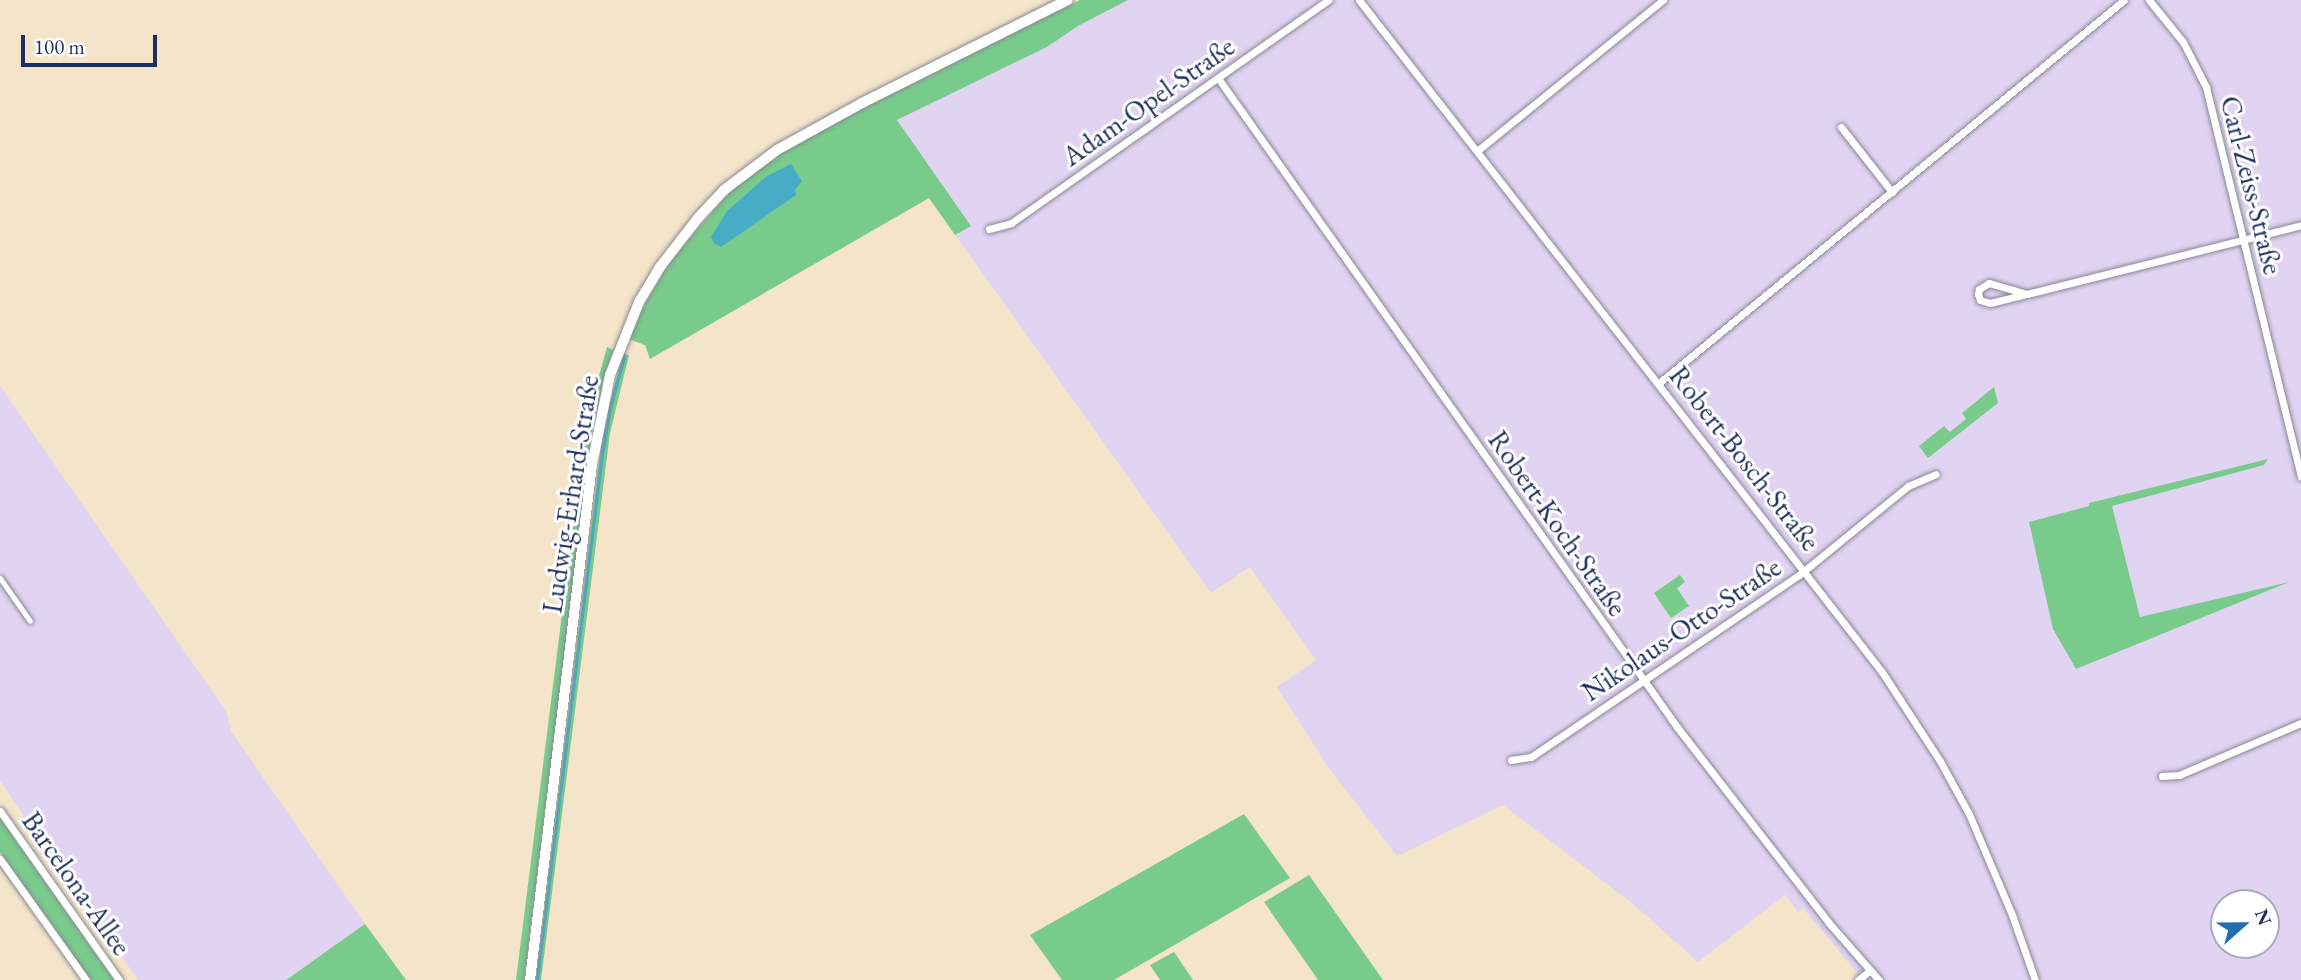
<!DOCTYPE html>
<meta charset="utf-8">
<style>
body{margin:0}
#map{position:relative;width:2301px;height:980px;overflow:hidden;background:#f4e4ca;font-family:"EB Garamond",serif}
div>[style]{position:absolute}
.built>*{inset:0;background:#e1d4f3}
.green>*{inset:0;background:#79cb8c}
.water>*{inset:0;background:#47adc6}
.stream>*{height:2.5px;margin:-1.25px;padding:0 1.25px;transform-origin:1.25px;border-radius:1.25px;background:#47adc6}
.roads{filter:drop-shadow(0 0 2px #888a94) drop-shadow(0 0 2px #888a94)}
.pedestrian>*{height:5px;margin:-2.5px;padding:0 2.5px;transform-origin:2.5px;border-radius:2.5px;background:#fff}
.minor>*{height:7px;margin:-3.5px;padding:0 3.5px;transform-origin:3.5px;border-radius:3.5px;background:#fff}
.secondary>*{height:10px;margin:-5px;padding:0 5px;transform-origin:5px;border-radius:5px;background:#fff}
span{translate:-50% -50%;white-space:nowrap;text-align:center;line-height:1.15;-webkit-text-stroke:6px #fff;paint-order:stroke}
.street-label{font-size:28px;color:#1b2f5e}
.north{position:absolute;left:2210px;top:889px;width:70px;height:70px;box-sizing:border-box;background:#fff;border:2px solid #a4acbf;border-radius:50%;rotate:69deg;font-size:19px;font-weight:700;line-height:28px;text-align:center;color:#1b2f5e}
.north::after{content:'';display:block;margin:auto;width:24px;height:32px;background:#1f6fb2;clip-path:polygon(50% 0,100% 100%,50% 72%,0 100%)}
.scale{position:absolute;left:21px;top:35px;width:136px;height:32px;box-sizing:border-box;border:4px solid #1b2f5e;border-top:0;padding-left:9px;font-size:21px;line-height:24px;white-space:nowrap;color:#1b2f5e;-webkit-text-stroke:5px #fff;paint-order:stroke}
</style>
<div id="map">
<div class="built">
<i style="clip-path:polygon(evenodd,1128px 0,2301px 0,2301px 980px,1863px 980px,1803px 908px,1798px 912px,1785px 895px,1698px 962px,1632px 903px,1503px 805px,1397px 856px,1328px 767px,1277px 687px,1316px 660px,1250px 567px,1211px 593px,955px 235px,970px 225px,897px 120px,1047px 47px,1078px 26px,1128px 0,2224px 903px,2266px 903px,2266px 945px,2224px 945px,2224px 903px)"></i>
<i style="clip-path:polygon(0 386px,226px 711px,231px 731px,365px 924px,286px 980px,138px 980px,0 781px)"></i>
</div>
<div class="green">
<i style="clip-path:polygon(1080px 0,1128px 0,1078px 26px,1047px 47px,897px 120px,971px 226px,955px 235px,929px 198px,650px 359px,645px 345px,631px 340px,629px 336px,641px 311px,672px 258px,730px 192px,766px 164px,790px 147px,862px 109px)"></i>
<i style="clip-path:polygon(607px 347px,613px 350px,593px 424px,524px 980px,516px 980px,586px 423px)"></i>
<i style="clip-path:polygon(623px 353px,629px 355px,610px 433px,541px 980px,536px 980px,603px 430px)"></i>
<i style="clip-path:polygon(1994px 387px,1998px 403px,1928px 458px,1919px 446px,1944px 426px,1950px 432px,1966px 419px,1962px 413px)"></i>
<i style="clip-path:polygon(2268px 459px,2264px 465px,2112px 506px,2140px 617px,2289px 582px,2076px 669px,2053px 629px,2029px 522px,2089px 506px,2089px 503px)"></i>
<i style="clip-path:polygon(1680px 575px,1685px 582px,1677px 588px,1689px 606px,1671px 618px,1654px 593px)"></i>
<i style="clip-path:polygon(1244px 814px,1290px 878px,1114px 980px,1062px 980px,1030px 935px)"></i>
<i style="clip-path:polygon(0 818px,114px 980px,91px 980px,0 852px)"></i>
<i style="clip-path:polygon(1309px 875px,1383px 980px,1318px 980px,1264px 902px)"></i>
<i style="clip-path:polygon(365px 924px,406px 980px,286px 980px)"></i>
<i style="clip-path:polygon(1174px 952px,1193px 980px,1160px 980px,1150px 965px)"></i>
</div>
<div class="water">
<i style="clip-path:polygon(791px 164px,802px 181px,795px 190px,796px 195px,721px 247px,714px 243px,711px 237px,727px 211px,767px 176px)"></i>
</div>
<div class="stream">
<i style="left:537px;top:980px;width:529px;rotate:-82.94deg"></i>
<i style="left:602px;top:455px;width:48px;rotate:-80.3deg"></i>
<i style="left:610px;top:408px;width:53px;rotate:-74.6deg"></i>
</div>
<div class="roads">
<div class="pedestrian">
<i style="left:0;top:578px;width:52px;rotate:55.1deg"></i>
</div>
<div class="minor">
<i style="left:1359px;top:0;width:852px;rotate:52.11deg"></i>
<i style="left:1882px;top:672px;width:106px;rotate:56.9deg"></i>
<i style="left:1940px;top:761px;width:60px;rotate:61.3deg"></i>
<i style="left:1969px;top:814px;width:110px;rotate:66.9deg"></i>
<i style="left:2012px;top:915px;width:69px;rotate:70.5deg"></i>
<i style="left:2149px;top:0;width:54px;rotate:51deg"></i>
<i style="left:2183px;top:42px;width:51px;rotate:62.9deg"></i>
<i style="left:2206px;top:87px;width:401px;rotate:76.3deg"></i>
<i style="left:1218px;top:78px;width:795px;rotate:54.73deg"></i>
<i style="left:1677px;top:727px;width:247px;rotate:52.2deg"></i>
<i style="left:1828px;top:922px;width:77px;rotate:48.7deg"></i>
<i style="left:1841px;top:127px;width:83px;rotate:51.9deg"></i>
<i style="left:1477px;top:151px;width:240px;rotate:-39.1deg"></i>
<i style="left:989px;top:229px;width:23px;rotate:-15deg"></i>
<i style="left:1011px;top:223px;width:388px;rotate:-35.1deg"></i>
<i style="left:2027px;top:294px;width:40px;rotate:-164deg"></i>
<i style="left:1989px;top:283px;width:12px;rotate:149deg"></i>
<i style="left:1979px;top:289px;width:5px;rotate:101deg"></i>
<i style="left:1978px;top:294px;width:6px;rotate:72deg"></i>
<i style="left:1980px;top:300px;width:10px;rotate:17deg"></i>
<i style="left:1990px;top:303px;width:38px;rotate:-14deg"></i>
<i style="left:2027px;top:294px;width:283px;rotate:-14.1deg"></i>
<i style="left:1659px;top:383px;width:602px;rotate:-39.48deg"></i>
<i style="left:1511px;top:760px;width:20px;rotate:-9deg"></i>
<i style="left:1531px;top:757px;width:324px;rotate:-34.2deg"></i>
<i style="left:1799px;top:575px;width:141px;rotate:-39.2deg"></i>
<i style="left:1908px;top:486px;width:30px;rotate:-23deg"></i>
<i style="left:2162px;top:776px;width:17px;rotate:-3deg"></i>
<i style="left:2179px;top:775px;width:133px;rotate:-23.1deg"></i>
<i style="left:0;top:811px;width:207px;rotate:54.8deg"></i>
<i style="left:0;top:859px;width:148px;rotate:54.6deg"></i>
<i style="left:1858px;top:980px;width:14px;rotate:-39deg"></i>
</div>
<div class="secondary">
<i style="left:530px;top:980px;width:519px;rotate:-83.14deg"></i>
<i style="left:592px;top:465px;width:92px;rotate:-78.7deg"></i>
<i style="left:610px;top:375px;width:79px;rotate:-68.3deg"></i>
<i style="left:639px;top:302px;width:41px;rotate:-59deg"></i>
<i style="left:660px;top:267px;width:62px;rotate:-52.2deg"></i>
<i style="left:698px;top:218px;width:38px;rotate:-47deg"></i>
<i style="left:724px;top:190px;width:66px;rotate:-37deg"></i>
<i style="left:777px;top:150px;width:97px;rotate:-28.9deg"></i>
<i style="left:862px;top:103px;width:230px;rotate:-26.6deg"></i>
</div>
</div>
<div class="street-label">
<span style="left:1148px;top:101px;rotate:-35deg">Adam-Opel-Straße</span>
<span style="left:2252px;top:185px;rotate:76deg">Carl-Zeiss-Straße</span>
<span style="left:1745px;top:458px;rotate:52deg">Robert-Bosch-Straße</span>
<span style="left:570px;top:494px;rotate:-81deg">Ludwig-Erhard-Straße</span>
<span style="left:1558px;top:523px;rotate:55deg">Robert-Koch-Straße</span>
<span style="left:1681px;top:629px;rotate:-34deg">Nikolaus-Otto-Straße</span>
<span style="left:77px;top:883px;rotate:55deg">Barcelona-Allee</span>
</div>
<div class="north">N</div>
<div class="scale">100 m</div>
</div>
